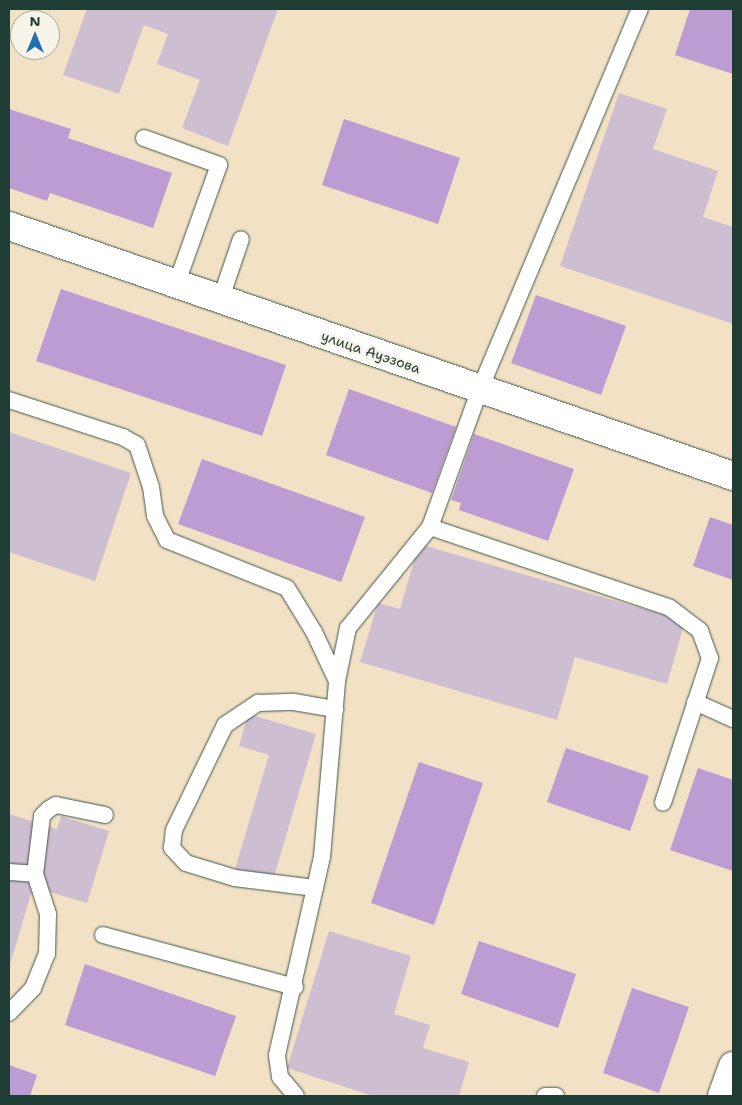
<!DOCTYPE html>
<meta charset="utf-8">
<style>
body{margin:0}
#map{position:relative;width:742px;height:1105px;overflow:hidden;background:#f2e1c5;font-family:"Shantell Sans",sans-serif}
div>[style]{position:absolute}
.industrial>*{inset:0;background:#cebed2}
.building>*{inset:0;background:#bd9bd3}
.roads{filter:drop-shadow(0 0 1px #3f564a) drop-shadow(0 0 1px #3f564a)}
.lane>*{height:16px;margin:-8px;padding:0 8px;transform-origin:8px;border-radius:8px;background:#fff}
.street>*{height:28px;margin:-14px;padding:0 14px;transform-origin:14px;border-radius:14px;background:#fff}
span{translate:-50% -50%;white-space:nowrap;text-align:center;line-height:1.15;-webkit-text-stroke:5px #f7f3e8;paint-order:stroke}
.street-label{font-size:14px;color:#1f3d34}
.frame{position:absolute;inset:0;border:10px solid #1f3d34;pointer-events:none}
.north{position:absolute;left:10px;top:10px;width:50px;height:50px;box-sizing:border-box;background:#f7f3e8;border:1px solid #a1aaa0;border-radius:50%;rotate:0deg;font-size:14px;font-weight:700;line-height:20px;text-align:center;color:#1f3d34}
.north::after{content:'';display:block;margin:auto;width:18px;height:22px;background:#1f6fb2;clip-path:polygon(50% 0,100% 100%,50% 72%,0 100%)}
</style>
<div id="map">
<div class="industrial">
<i style="clip-path:polygon(87px 9px,278px 9px,228px 146px,182px 128px,200px 80px,157px 64px,168px 34px,144px 25px,119px 94px,63px 75px)"></i>
<i style="clip-path:polygon(619px 93px,667px 109px,653px 149px,718px 171px,703px 217px,733px 227px,733px 324px,560px 266px)"></i>
<i style="clip-path:polygon(9px 432px,131px 473px,95px 581px,9px 552px)"></i>
<i style="clip-path:polygon(419px 544px,685px 621px,667px 684px,575px 657px,557px 720px,360px 662px,378px 603px,400px 609px)"></i>
<i style="clip-path:polygon(248px 714px,316px 734px,273px 880px,235px 869px,269px 755px,239px 746px)"></i>
<i style="clip-path:polygon(9px 814px,57px 829px,61px 816px,109px 831px,87px 903px,33px 887px,9px 968px)"></i>
<i style="clip-path:polygon(329px 931px,411px 956px,394px 1014px,430px 1025px,423px 1048px,469px 1062px,459px 1096px,373px 1096px,287px 1068px)"></i>
</div>
<div class="building">
<i style="clip-path:polygon(690px 9px,733px 9px,733px 74px,675px 55px)"></i>
<i style="clip-path:polygon(9px 109px,71px 129px,68px 138px,172px 173px,153px 228px,50px 193px,47px 201px,9px 188px)"></i>
<i style="clip-path:polygon(344px 119px,460px 158px,438px 224px,322px 185px)"></i>
<i style="clip-path:polygon(61px 289px,286px 365px,262px 436px,36px 361px)"></i>
<i style="clip-path:polygon(536px 295px,626px 326px,601px 395px,511px 363px)"></i>
<i style="clip-path:polygon(349px 389px,456px 427px,432px 493px,326px 455px)"></i>
<i style="clip-path:polygon(474px 434px,574px 469px,548px 541px,459px 510px,461px 503px,451px 500px)"></i>
<i style="clip-path:polygon(202px 459px,365px 517px,341px 582px,178px 524px)"></i>
<i style="clip-path:polygon(710px 517px,733px 525px,733px 580px,693px 566px)"></i>
<i style="clip-path:polygon(566px 748px,649px 776px,630px 831px,547px 802px)"></i>
<i style="clip-path:polygon(419px 762px,483px 783px,434px 925px,371px 903px)"></i>
<i style="clip-path:polygon(698px 768px,733px 780px,733px 871px,670px 850px)"></i>
<i style="clip-path:polygon(479px 941px,576px 974px,558px 1028px,461px 994px)"></i>
<i style="clip-path:polygon(85px 964px,236px 1016px,215px 1076px,65px 1025px)"></i>
<i style="clip-path:polygon(632px 988px,689px 1007px,659px 1093px,603px 1073px)"></i>
<i style="clip-path:polygon(9px 1065px,37px 1075px,30px 1096px,9px 1096px)"></i>
</div>
<div class="roads">
<div class="lane">
<i style="left:144px;top:138px;width:80px;rotate:19.8deg"></i>
<i style="left:219px;top:165px;width:127px;rotate:109.7deg"></i>
<i style="left:220px;top:301px;width:65px;rotate:-71.3deg"></i>
<i style="left:9px;top:400px;width:120px;rotate:18deg"></i>
<i style="left:123px;top:437px;width:16px;rotate:30deg"></i>
<i style="left:137px;top:445px;width:44px;rotate:71.6deg"></i>
<i style="left:151px;top:487px;width:29px;rotate:82deg"></i>
<i style="left:155px;top:516px;width:27px;rotate:63deg"></i>
<i style="left:167px;top:540px;width:129px;rotate:21.8deg"></i>
<i style="left:287px;top:588px;width:52px;rotate:58.5deg"></i>
<i style="left:314px;top:632px;width:54px;rotate:64.9deg"></i>
<i style="left:430px;top:527px;width:253px;rotate:18.6deg"></i>
<i style="left:670px;top:608px;width:38px;rotate:37deg"></i>
<i style="left:700px;top:631px;width:29px;rotate:70deg"></i>
<i style="left:710px;top:658px;width:152px;rotate:108deg"></i>
<i style="left:695px;top:702px;width:42px;rotate:24.1deg"></i>
<i style="left:9px;top:872px;width:26px;rotate:4deg"></i>
<i style="left:35px;top:874px;width:58px;rotate:-83.1deg"></i>
<i style="left:42px;top:816px;width:10px;rotate:-45deg"></i>
<i style="left:49px;top:809px;width:8px;rotate:-30deg"></i>
<i style="left:56px;top:805px;width:50px;rotate:11.5deg"></i>
<i style="left:315px;top:888px;width:81px;rotate:-172.9deg"></i>
<i style="left:235px;top:878px;width:51px;rotate:-163deg"></i>
<i style="left:186px;top:863px;width:21px;rotate:-133deg"></i>
<i style="left:172px;top:848px;width:18px;rotate:-84deg"></i>
<i style="left:174px;top:830px;width:117px;rotate:-64.1deg"></i>
<i style="left:225px;top:725px;width:40px;rotate:-34deg"></i>
<i style="left:258px;top:703px;width:36px;rotate:-2deg"></i>
<i style="left:294px;top:702px;width:42px;rotate:9.7deg"></i>
<i style="left:103px;top:935px;width:199px;rotate:15.2deg"></i>
<i style="left:9px;top:1013px;width:35px;rotate:-46deg"></i>
<i style="left:33px;top:988px;width:37px;rotate:-68deg"></i>
<i style="left:47px;top:954px;width:40px;rotate:-88.6deg"></i>
<i style="left:48px;top:914px;width:42px;rotate:-108deg"></i>
<i style="left:296px;top:1096px;width:25px;rotate:-130deg"></i>
<i style="left:280px;top:1077px;width:22px;rotate:-98deg"></i>
<i style="left:277px;top:1055px;width:203px;rotate:-77.2deg"></i>
<i style="left:322px;top:857px;width:177px;rotate:-85.1deg"></i>
<i style="left:337px;top:681px;width:54px;rotate:-78.3deg"></i>
<i style="left:348px;top:628px;width:130px;rotate:-50.9deg"></i>
<i style="left:430px;top:527px;width:147px;rotate:-70.1deg"></i>
<i style="left:480px;top:389px;width:412px;rotate:-67.2deg"></i>
<i style="left:545px;top:1096px;width:11px"></i>
</div>
<div class="street">
<i style="left:9px;top:226px;width:766px;rotate:19.05deg"></i>
<i style="left:722px;top:1096px;width:32px;rotate:-70deg"></i>
</div>
</div>
<div class="street-label">
<span style="left:371px;top:352px;rotate:19deg">улица Ауэзова</span>
</div>
<div class="frame"></div>
<div class="north">N</div>
</div>
